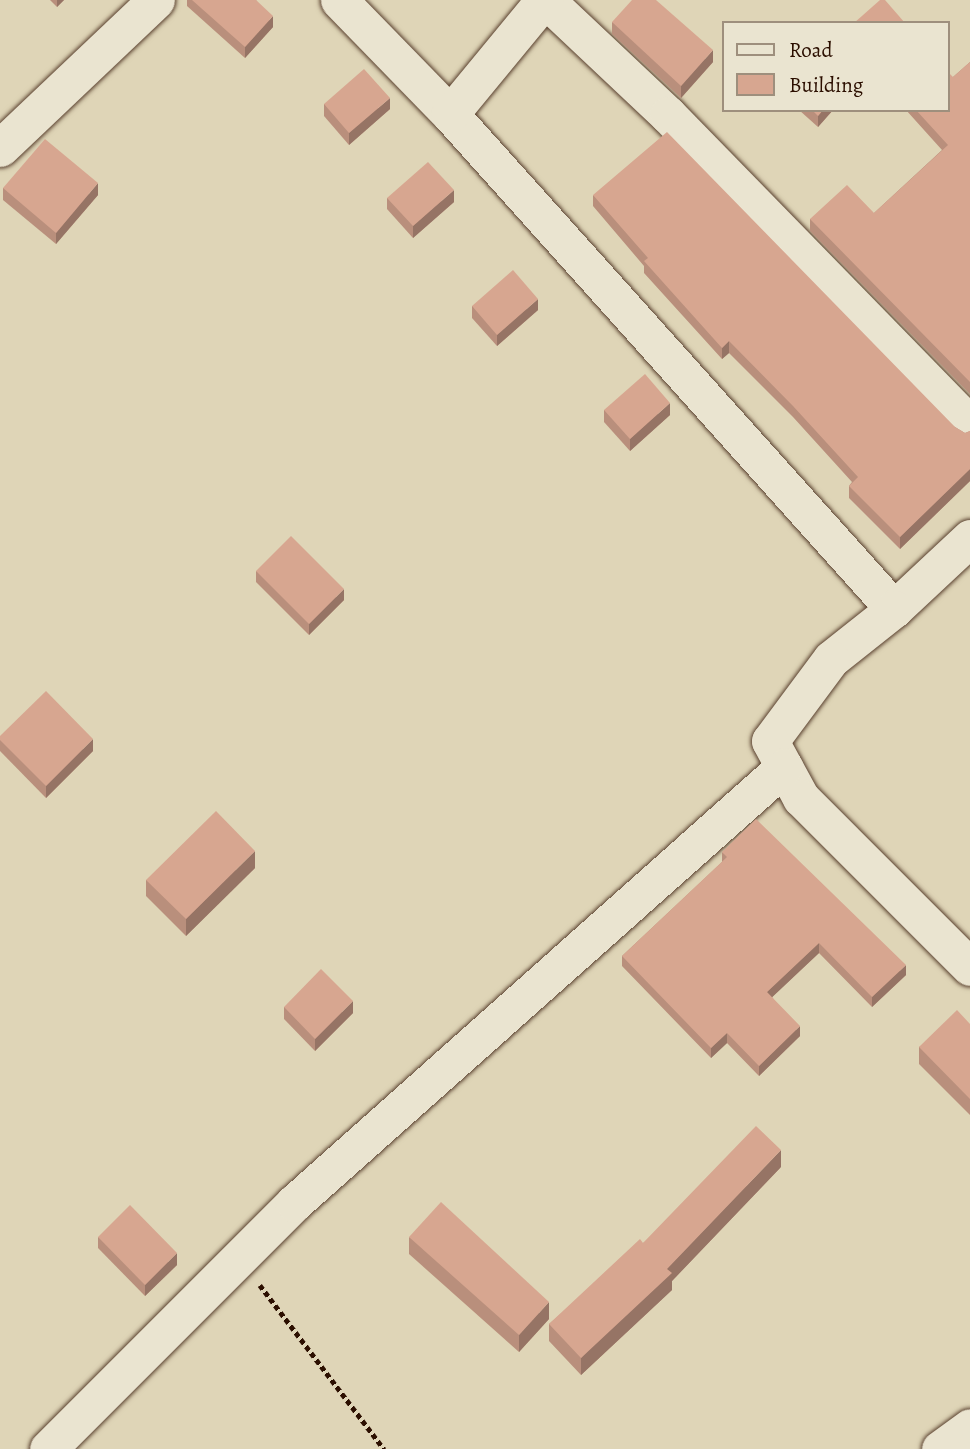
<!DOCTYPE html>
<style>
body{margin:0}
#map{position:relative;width:970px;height:1449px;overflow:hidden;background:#dfd5b7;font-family:Alegreya,serif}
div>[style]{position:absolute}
.path>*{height:4.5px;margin-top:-2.25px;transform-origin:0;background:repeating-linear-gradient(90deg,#2c0f00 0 5px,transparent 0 8.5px)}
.roads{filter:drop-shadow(0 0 2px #59402e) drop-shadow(0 0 2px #59402e)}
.minor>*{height:37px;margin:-18.5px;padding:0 18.5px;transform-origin:18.5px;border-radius:18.5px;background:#eae4d0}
.wall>*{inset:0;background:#b98f7c}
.shaded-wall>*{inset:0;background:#967465}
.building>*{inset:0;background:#d7a690}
span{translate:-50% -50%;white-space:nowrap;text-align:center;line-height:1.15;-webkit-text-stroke:6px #eae4d0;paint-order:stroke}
.legend{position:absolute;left:722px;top:21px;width:228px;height:91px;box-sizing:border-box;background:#eae4d0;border:2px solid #9e8f7d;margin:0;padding:9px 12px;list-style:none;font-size:21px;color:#2c0f00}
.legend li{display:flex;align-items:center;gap:14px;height:35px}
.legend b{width:35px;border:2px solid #9e8f7d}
</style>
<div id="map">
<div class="path">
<i style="left:260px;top:1285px;width:206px;rotate:52.9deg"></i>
</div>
<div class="roads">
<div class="minor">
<i style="left:339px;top:0;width:159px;rotate:45.8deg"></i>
<i style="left:450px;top:114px;width:665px;rotate:48.11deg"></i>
<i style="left:546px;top:0;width:168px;rotate:43.3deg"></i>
<i style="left:668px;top:115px;width:432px;rotate:45.7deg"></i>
<i style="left:450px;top:114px;width:148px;rotate:-50.5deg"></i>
<i style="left:0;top:148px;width:215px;rotate:-43.5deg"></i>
<i style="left:970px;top:538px;width:104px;rotate:136.9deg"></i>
<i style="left:894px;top:609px;width:80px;rotate:141.6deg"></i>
<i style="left:831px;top:659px;width:102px;rotate:126.6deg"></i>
<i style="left:770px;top:741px;width:65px;rotate:61.5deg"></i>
<i style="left:801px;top:798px;width:239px;rotate:45deg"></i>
<i style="left:48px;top:1449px;width:348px;rotate:-45deg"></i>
<i style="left:294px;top:1203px;width:656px;rotate:-41.66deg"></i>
<i style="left:940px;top:1449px;width:37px;rotate:-36deg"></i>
</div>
</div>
<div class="wall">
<i style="clip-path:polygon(50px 0,64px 0,57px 7px)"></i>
<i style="clip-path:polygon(187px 0,256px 0,273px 27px,245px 58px,187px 6px)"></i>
<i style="clip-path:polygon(612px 22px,713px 62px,681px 98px,612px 34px)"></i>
<i style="clip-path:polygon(970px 62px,970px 394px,810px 231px,810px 219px,874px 213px,942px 150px,906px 110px,947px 110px,953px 77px)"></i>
<i style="clip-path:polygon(324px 104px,390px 109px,349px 145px,324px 116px)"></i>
<i style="clip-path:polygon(799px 110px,833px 110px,818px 127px)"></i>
<i style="clip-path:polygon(3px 188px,98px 195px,56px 244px,3px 200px)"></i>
<i style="clip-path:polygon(593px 195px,955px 427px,965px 433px,970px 431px,970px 481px,900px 549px,849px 498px,849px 486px,852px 482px,793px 417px,729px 353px,722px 359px,644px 273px,644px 266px,593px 206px)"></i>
<i style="clip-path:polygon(387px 198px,454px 202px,413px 238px,387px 209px)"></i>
<i style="clip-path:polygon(472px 306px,538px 310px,497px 346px,472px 318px)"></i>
<i style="clip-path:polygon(604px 410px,670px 415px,630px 451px,604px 422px)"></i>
<i style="clip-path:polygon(256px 571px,344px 600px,309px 635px,256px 582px)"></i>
<i style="clip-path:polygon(0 736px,93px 751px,46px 798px,0 751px)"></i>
<i style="clip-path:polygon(722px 852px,906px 975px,872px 1007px,819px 953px,772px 997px,800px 1036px,759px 1076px,727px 1043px,711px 1058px,622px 966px,622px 956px,722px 862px)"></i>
<i style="clip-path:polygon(255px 868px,186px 936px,146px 896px,146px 880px)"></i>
<i style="clip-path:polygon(284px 1007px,353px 1013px,315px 1051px,284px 1019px)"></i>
<i style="clip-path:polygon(970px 1024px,970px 1115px,919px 1064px,919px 1047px)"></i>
<i style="clip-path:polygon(781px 1167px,672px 1281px,672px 1290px,581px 1375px,549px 1341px,549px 1324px,643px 1243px)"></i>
<i style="clip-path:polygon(98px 1237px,177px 1265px,145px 1296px,98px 1248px)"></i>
<i style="clip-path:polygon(409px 1237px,549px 1319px,519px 1352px,409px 1254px)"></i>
</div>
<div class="shaded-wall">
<i style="clip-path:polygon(57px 0,64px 0,57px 7px)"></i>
<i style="clip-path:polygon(273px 16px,273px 27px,245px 58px,245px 47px)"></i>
<i style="clip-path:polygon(713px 50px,713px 62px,681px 98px,681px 86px)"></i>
<i style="clip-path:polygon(390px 98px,390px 109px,349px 145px,349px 133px)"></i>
<i style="clip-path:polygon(823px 110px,833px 110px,818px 127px,818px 116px)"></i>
<i style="clip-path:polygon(98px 183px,98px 195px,56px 244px,56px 233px)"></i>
<i style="clip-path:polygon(454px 190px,454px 202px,413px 238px,413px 226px)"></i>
<i style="clip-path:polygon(538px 299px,538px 310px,497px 346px,497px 335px)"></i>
<i style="clip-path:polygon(729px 341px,729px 353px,722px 359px,722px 348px)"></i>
<i style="clip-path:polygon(670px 403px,670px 415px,630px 451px,630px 439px)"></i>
<i style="clip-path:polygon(970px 469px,970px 481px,900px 549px,900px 537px)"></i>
<i style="clip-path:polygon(344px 589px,344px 600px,309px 635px,309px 624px)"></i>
<i style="clip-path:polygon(93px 739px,93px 751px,46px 798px,46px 786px)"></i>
<i style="clip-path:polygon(255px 851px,255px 868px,186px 936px,186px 919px)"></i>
<i style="clip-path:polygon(819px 943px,819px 953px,767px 1002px,767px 992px)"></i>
<i style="clip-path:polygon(906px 965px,906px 975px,872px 1007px,872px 997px)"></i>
<i style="clip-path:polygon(353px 1001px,353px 1013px,315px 1051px,315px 1039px)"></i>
<i style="clip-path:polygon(800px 1026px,800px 1036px,759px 1076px,759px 1066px)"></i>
<i style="clip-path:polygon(727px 1033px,727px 1043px,711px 1058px,711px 1048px)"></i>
<i style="clip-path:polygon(781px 1150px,781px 1167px,672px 1281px,672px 1290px,581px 1375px,581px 1358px)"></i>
<i style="clip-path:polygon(177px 1253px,177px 1265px,145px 1296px,145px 1285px)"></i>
<i style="clip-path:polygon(549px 1302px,549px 1319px,519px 1352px,519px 1335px)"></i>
</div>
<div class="building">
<i style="clip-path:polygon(192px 0,256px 0,273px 16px,245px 47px)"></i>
<i style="clip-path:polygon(632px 0,656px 0,713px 50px,681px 86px,612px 22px)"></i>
<i style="clip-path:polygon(880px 0,885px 0,905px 23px,854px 23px)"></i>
<i style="clip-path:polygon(970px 62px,970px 382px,810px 219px,847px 185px,874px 213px,948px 145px,916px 110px,947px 110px,947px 71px,953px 77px)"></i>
<i style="clip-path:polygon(364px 69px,390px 98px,349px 133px,324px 104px)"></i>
<i style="clip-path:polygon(812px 110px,823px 110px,818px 116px)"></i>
<i style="clip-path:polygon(667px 132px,955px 427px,965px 433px,970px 431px,970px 469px,900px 537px,849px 486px,858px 477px,793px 406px,729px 341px,722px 348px,644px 261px,648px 258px,593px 195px)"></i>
<i style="clip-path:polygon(45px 139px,98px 183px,56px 233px,3px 188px)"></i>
<i style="clip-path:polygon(428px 162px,454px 190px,413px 226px,387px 198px)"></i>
<i style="clip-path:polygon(513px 270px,538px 299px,497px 335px,472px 306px)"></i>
<i style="clip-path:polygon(645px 374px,670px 403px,630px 439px,604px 410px)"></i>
<i style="clip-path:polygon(291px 536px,344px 589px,309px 624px,256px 571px)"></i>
<i style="clip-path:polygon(46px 691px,93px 739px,46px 786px,0 740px,0 736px)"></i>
<i style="clip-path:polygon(216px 811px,255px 851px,186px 919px,146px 880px)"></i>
<i style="clip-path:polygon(756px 819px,906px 965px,872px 997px,819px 943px,767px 992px,800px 1026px,759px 1066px,727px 1033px,711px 1048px,622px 956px,727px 857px,722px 852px)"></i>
<i style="clip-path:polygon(321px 969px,353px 1001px,315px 1039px,284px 1007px)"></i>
<i style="clip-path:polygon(957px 1010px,970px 1024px,970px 1099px,919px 1047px)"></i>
<i style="clip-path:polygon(756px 1126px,781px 1150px,667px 1269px,672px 1273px,581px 1358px,549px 1324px,640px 1239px,643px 1243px)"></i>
<i style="clip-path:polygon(441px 1202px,549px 1302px,519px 1335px,409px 1237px)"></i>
<i style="clip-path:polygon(130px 1205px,177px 1253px,145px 1285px,98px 1237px)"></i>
</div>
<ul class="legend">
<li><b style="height:9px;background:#eae4d0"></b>Road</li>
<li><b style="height:19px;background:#d7a690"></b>Building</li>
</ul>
</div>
